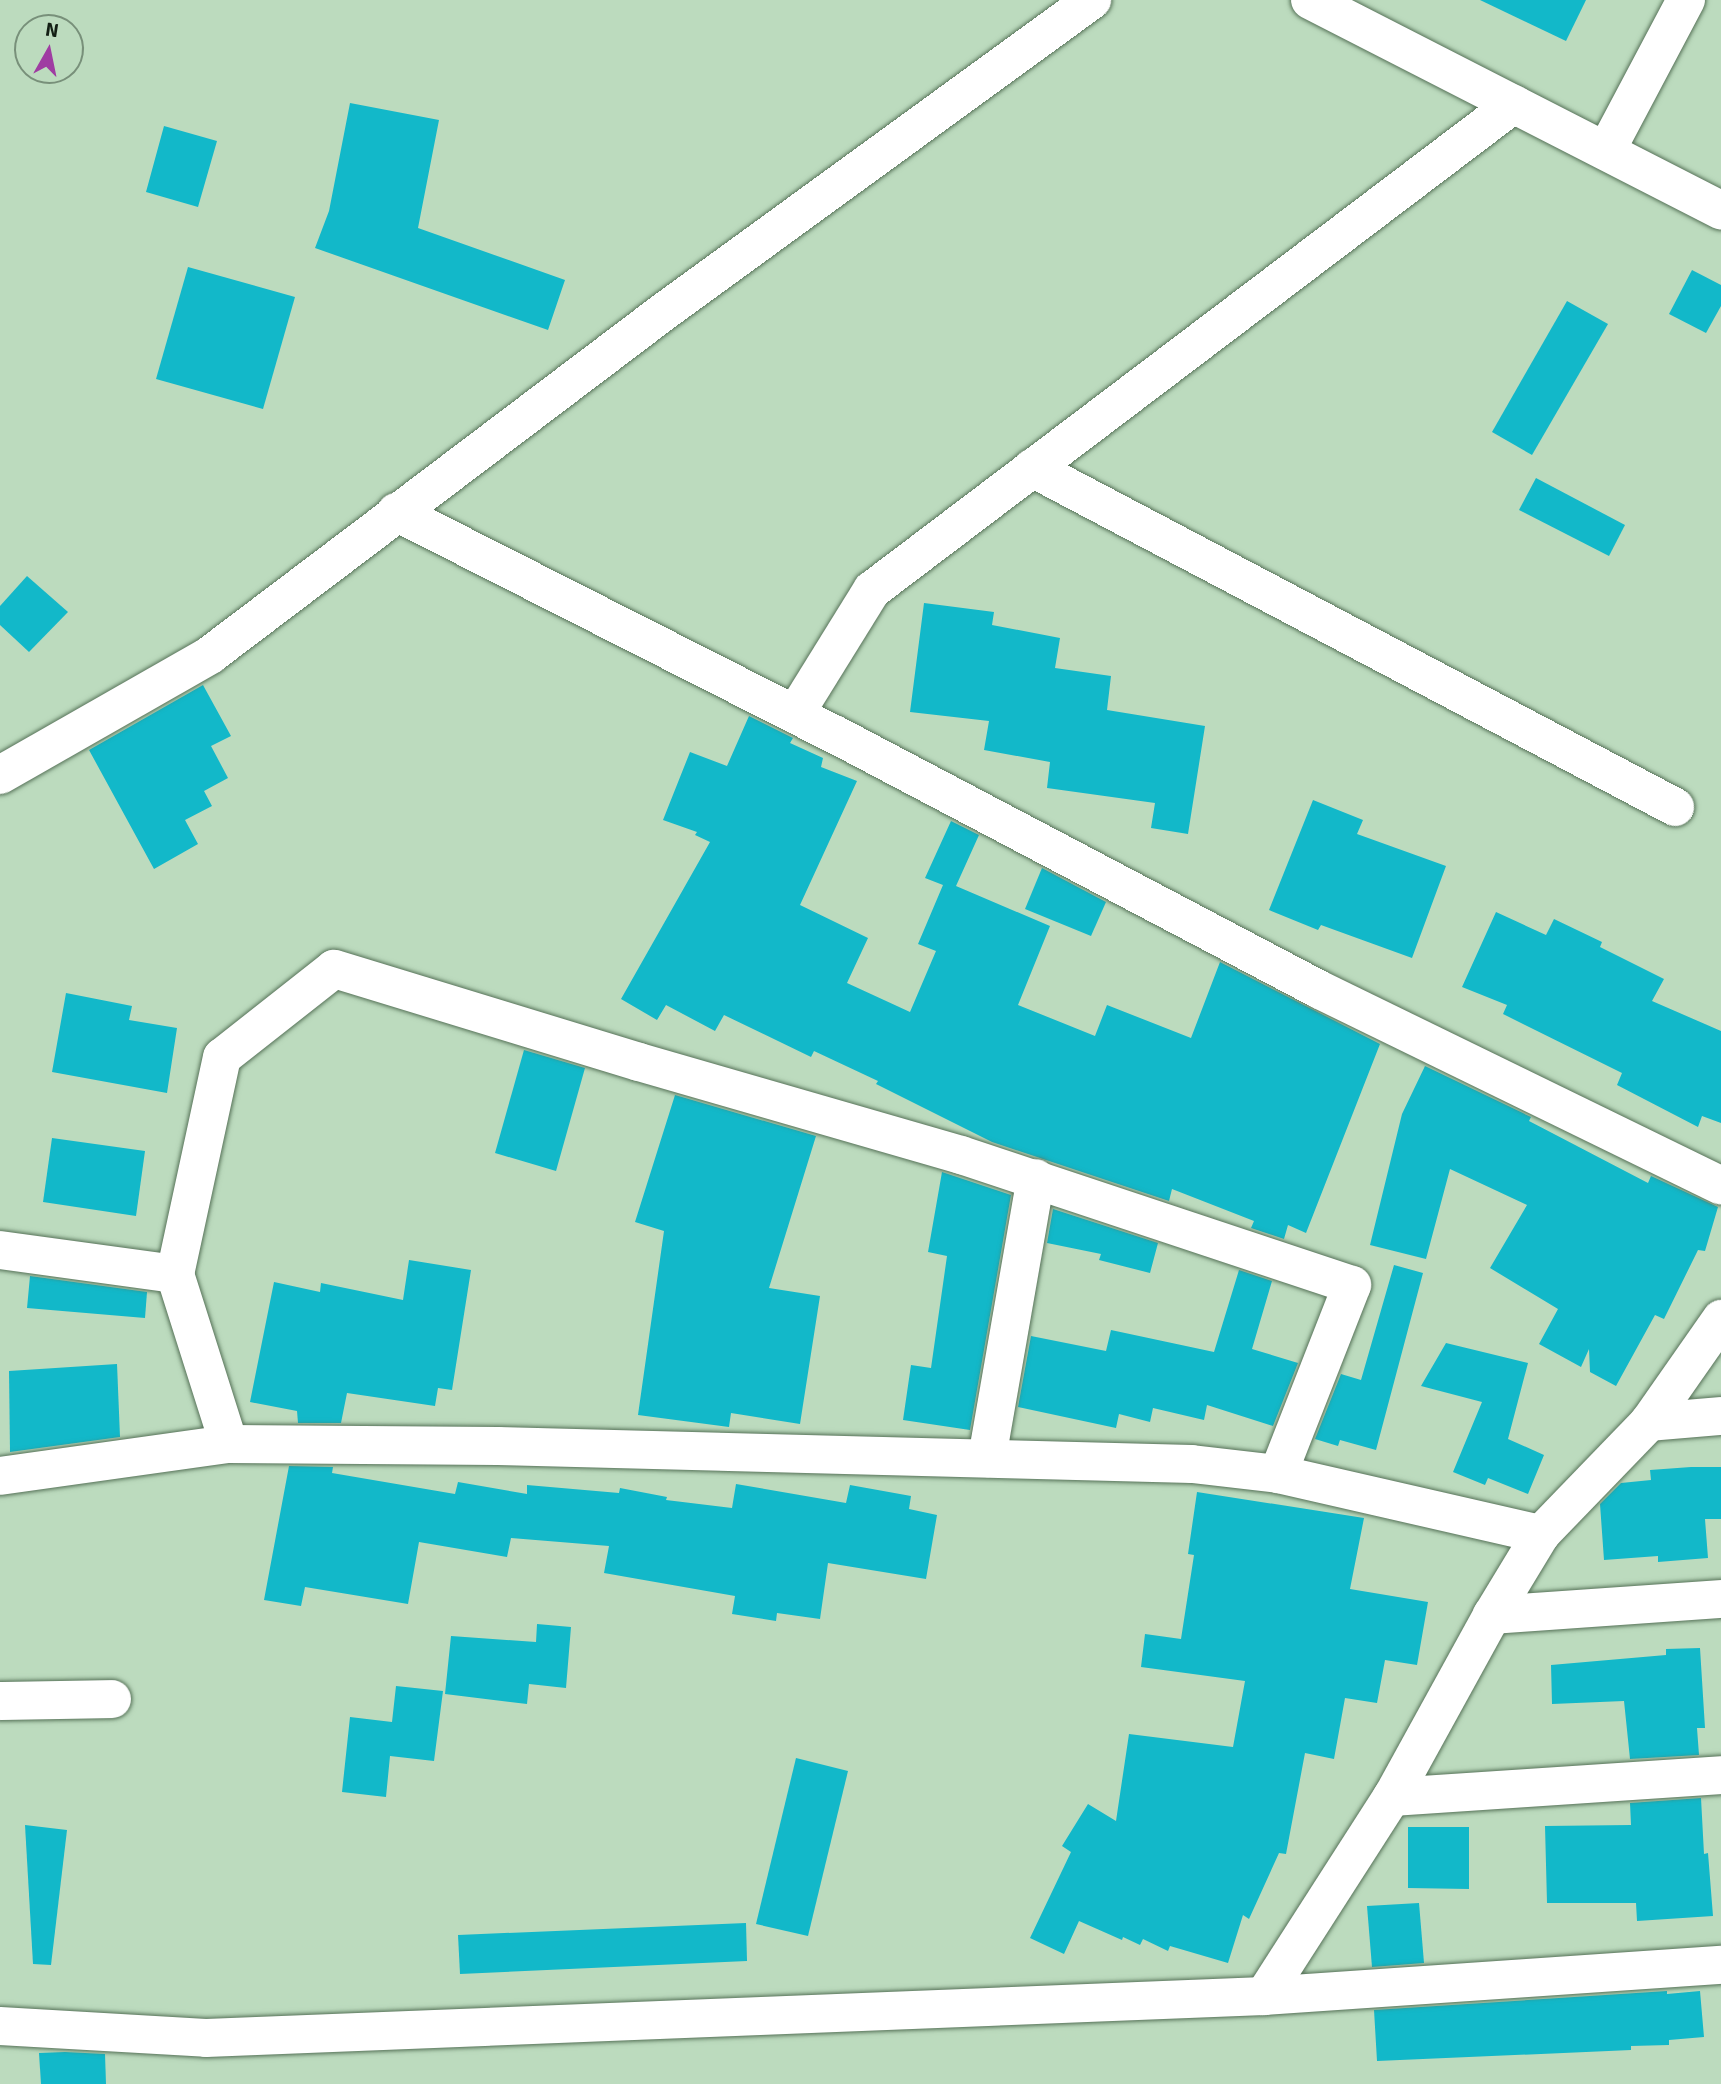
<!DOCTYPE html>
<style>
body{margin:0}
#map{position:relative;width:1721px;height:2084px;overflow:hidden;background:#bcdbbe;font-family:Signika,sans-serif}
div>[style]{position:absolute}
.building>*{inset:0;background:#12b8c9}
.roads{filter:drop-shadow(0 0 2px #567258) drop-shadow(0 0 2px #567258)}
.minor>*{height:38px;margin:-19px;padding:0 19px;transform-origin:19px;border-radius:19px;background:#fff}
span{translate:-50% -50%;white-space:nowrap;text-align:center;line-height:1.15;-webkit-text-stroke:5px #bcdbbe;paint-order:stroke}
.north{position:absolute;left:14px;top:14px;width:70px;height:70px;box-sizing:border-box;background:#bcdbbe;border:2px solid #78907a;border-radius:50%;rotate:9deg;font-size:19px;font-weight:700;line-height:28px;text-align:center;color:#131f14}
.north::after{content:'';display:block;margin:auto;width:24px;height:32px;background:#9f3ca2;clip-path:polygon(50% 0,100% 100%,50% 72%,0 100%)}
</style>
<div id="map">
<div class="building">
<i style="clip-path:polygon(1480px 0,1586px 0,1566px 41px)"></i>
<i style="clip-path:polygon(350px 103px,439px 120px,418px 228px,565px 280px,548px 330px,315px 248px,329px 211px)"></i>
<i style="clip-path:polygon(164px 126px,217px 141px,198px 207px,146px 192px)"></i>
<i style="clip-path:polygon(188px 267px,295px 297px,263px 409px,156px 379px)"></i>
<i style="clip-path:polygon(1692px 270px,1721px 285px,1721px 306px,1706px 333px,1669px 314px)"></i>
<i style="clip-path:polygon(1567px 301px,1608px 324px,1532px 455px,1492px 432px)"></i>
<i style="clip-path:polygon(1536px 478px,1625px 525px,1609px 556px,1519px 510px)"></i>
<i style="clip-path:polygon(27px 576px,68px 612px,29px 652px,0 625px,0 606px)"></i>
<i style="clip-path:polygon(924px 603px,994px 612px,992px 625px,1060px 638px,1055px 668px,1111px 676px,1107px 710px,1205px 726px,1188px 834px,1151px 828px,1155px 803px,1047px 788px,1050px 762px,984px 750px,989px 721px,910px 712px)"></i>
<i style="clip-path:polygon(203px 685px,231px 736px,211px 746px,228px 778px,204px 791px,212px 806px,185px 820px,198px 844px,154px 869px,89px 750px)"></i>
<i style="clip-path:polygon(749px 716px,793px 738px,790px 743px,823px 758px,821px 767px,857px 781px,800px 905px,868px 938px,847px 983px,910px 1012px,936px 951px,918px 944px,943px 885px,925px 878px,951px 821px,979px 835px,956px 886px,1050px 926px,1018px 1005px,1095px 1036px,1107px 1005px,1191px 1038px,1220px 962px,1380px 1044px,1306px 1233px,1288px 1225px,1284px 1239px,1251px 1228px,1254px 1221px,1172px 1189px,1169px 1201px,992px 1142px,876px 1084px,878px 1081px,814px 1051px,811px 1057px,724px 1015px,715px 1031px,666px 1005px,657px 1020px,621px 999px,710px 842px,695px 835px,697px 832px,663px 820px,690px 752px,727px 766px)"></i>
<i style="clip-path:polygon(1313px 800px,1363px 820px,1357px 834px,1446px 866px,1412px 958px,1321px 925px,1318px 930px,1269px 910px)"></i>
<i style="clip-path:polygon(1042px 868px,1106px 902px,1091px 936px,1025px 909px)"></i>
<i style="clip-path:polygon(1496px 912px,1546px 935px,1554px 919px,1602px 942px,1600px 947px,1664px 979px,1652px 1001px,1721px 1031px,1721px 1123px,1702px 1116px,1698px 1127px,1617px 1085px,1622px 1073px,1503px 1014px,1507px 1005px,1462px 987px)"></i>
<i style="clip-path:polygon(66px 993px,132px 1006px,129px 1020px,177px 1028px,167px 1093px,52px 1072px)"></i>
<i style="clip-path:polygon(524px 1050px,585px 1068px,556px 1171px,495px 1153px)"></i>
<i style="clip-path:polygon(1425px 1066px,1531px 1117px,1529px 1121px,1648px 1183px,1651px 1176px,1718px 1207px,1705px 1251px,1698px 1250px,1664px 1319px,1655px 1315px,1616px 1386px,1590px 1372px,1589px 1349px,1581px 1367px,1539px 1344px,1558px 1309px,1490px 1268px,1527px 1205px,1450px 1169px,1426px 1259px,1370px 1245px,1402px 1114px)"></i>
<i style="clip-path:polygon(675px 1095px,816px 1136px,769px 1288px,820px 1296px,800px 1424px,731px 1413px,729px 1427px,638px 1415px,664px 1231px,635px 1222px)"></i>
<i style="clip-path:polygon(52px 1138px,145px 1151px,136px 1216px,43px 1202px)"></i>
<i style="clip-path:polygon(942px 1172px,1011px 1195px,970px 1430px,903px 1420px,911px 1365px,931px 1368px,947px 1256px,928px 1252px)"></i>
<i style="clip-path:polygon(1053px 1209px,1158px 1243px,1150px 1273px,1099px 1260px,1101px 1254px,1047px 1243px)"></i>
<i style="clip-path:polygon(409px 1260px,471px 1270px,452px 1390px,438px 1388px,435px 1406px,347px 1393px,341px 1423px,298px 1423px,297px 1411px,250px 1402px,274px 1282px,320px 1292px,321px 1283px,403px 1300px)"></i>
<i style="clip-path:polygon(1394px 1265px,1423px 1273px,1376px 1450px,1340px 1440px,1338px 1446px,1315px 1439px,1341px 1374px,1361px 1380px)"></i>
<i style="clip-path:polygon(1239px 1270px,1272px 1281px,1252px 1349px,1298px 1363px,1273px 1426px,1207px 1405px,1204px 1420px,1153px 1408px,1150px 1422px,1119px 1414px,1116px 1428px,1018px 1407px,1031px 1336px,1106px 1351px,1111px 1330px,1214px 1352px)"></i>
<i style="clip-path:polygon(30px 1276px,147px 1292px,145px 1318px,27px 1308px)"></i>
<i style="clip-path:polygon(1446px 1343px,1528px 1363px,1508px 1439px,1544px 1455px,1528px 1494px,1488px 1478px,1485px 1485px,1453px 1472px,1482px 1402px,1421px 1386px)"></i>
<i style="clip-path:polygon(117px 1364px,120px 1437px,10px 1452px,9px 1371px)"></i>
<i style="clip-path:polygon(289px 1466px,333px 1467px,332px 1473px,455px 1494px,458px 1482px,527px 1494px,527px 1485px,619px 1493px,620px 1488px,667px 1497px,666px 1500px,732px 1508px,736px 1484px,846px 1503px,850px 1485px,911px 1496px,909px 1509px,937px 1515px,926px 1579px,828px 1563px,820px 1619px,777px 1613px,776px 1621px,732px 1614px,735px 1596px,604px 1573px,609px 1546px,511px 1538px,507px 1557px,419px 1542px,408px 1604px,305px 1587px,301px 1606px,264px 1600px)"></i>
<i style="clip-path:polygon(1691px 1467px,1721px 1467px,1721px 1519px,1705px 1519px,1708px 1558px,1658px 1562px,1658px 1556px,1604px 1560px,1600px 1504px,1621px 1483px,1651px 1480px,1650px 1470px)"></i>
<i style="clip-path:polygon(1197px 1492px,1364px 1518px,1350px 1589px,1428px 1602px,1417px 1665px,1385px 1660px,1377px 1703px,1345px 1698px,1334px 1759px,1305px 1753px,1286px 1854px,1279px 1853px,1249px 1919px,1243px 1915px,1228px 1963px,1170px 1946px,1168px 1951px,1143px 1939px,1140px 1945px,1123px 1937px,1122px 1940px,1079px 1921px,1064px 1954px,1030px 1938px,1071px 1852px,1062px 1846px,1088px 1804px,1116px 1821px,1129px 1734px,1233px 1747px,1245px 1681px,1141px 1667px,1145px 1634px,1181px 1639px,1194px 1555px,1188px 1554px)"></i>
<i style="clip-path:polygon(537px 1624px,571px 1627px,566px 1688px,529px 1684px,527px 1704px,445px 1694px,451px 1636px,536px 1642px)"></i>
<i style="clip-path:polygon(1700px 1648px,1705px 1728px,1697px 1728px,1699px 1755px,1630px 1759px,1624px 1701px,1552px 1704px,1551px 1665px,1666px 1655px,1666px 1649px)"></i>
<i style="clip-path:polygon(396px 1686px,443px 1691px,434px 1761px,390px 1756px,386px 1797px,342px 1792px,350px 1717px,392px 1722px)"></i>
<i style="clip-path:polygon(796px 1758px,848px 1771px,808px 1936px,756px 1924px)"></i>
<i style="clip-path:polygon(1701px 1798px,1704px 1854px,1708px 1853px,1713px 1916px,1637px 1921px,1636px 1903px,1547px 1903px,1545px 1826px,1631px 1825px,1630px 1803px)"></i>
<i style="clip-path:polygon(25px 1825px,67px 1830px,51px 1965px,33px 1964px)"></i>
<i style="clip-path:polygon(1408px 1827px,1469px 1827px,1469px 1889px,1408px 1888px)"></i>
<i style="clip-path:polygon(1419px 1903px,1424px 1963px,1372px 1967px,1367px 1906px)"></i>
<i style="clip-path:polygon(746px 1923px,747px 1961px,460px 1974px,458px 1935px)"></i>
<i style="clip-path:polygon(1667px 1991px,1667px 1994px,1700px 1991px,1704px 2037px,1669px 2040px,1669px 2045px,1631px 2046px,1631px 2050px,1377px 2061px,1374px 2010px)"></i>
<i style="clip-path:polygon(65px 2052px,105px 2054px,106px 2084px,41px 2084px,39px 2053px)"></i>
</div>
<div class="roads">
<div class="minor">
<i style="left:1310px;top:0;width:462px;rotate:27.1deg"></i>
<i style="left:1606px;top:151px;width:171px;rotate:-62.1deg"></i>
<i style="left:1032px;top:468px;width:727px;rotate:27.8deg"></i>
<i style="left:396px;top:512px;width:493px;rotate:26.9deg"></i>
<i style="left:836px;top:735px;width:547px;rotate:27.78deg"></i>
<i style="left:1320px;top:990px;width:446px;rotate:26deg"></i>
<i style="left:795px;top:714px;width:146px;rotate:-58.2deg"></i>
<i style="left:872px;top:590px;width:805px;rotate:-37.13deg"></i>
<i style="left:0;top:775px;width:242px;rotate:-29.7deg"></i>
<i style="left:210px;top:655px;width:567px;rotate:-37.11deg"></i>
<i style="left:662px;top:313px;width:532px;rotate:-36.05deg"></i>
<i style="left:0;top:1250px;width:177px;rotate:7.8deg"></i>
<i style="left:1649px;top:1422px;width:72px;rotate:-4.8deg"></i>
<i style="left:987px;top:1458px;width:284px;rotate:-80.1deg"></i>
<i style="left:1278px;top:1474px;width:203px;rotate:-68.6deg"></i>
<i style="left:1352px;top:1285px;width:412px;rotate:-161.6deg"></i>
<i style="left:961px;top:1155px;width:335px;rotate:-163.9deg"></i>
<i style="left:639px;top:1062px;width:319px;rotate:-163deg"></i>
<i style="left:334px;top:969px;width:142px;rotate:141.8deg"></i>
<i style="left:222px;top:1057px;width:222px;rotate:102.2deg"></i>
<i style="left:175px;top:1274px;width:178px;rotate:72.4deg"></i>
<i style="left:229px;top:1444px;width:269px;rotate:0.4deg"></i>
<i style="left:498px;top:1446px;width:694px;rotate:1.49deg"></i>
<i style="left:1192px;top:1464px;width:87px;rotate:6.6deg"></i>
<i style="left:1278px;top:1474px;width:270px;rotate:12.9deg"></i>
<i style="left:0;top:1476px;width:231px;rotate:-8deg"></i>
<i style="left:1492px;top:1615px;width:230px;rotate:-4deg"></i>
<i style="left:0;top:1701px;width:112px;rotate:-1deg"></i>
<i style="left:1392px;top:1797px;width:330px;rotate:-3.8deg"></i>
<i style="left:1264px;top:1996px;width:237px;rotate:-57.3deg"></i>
<i style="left:1392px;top:1797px;width:208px;rotate:-61.2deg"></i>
<i style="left:1492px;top:1615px;width:95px;rotate:-58.8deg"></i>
<i style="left:1541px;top:1534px;width:156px;rotate:-46deg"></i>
<i style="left:1649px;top:1422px;width:126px;rotate:-55deg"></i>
<i style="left:0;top:2026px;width:206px;rotate:3.3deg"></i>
<i style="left:206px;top:2038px;width:1059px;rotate:-2.27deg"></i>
<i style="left:1264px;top:1996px;width:458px;rotate:-3.9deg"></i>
</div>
</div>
<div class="north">N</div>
</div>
